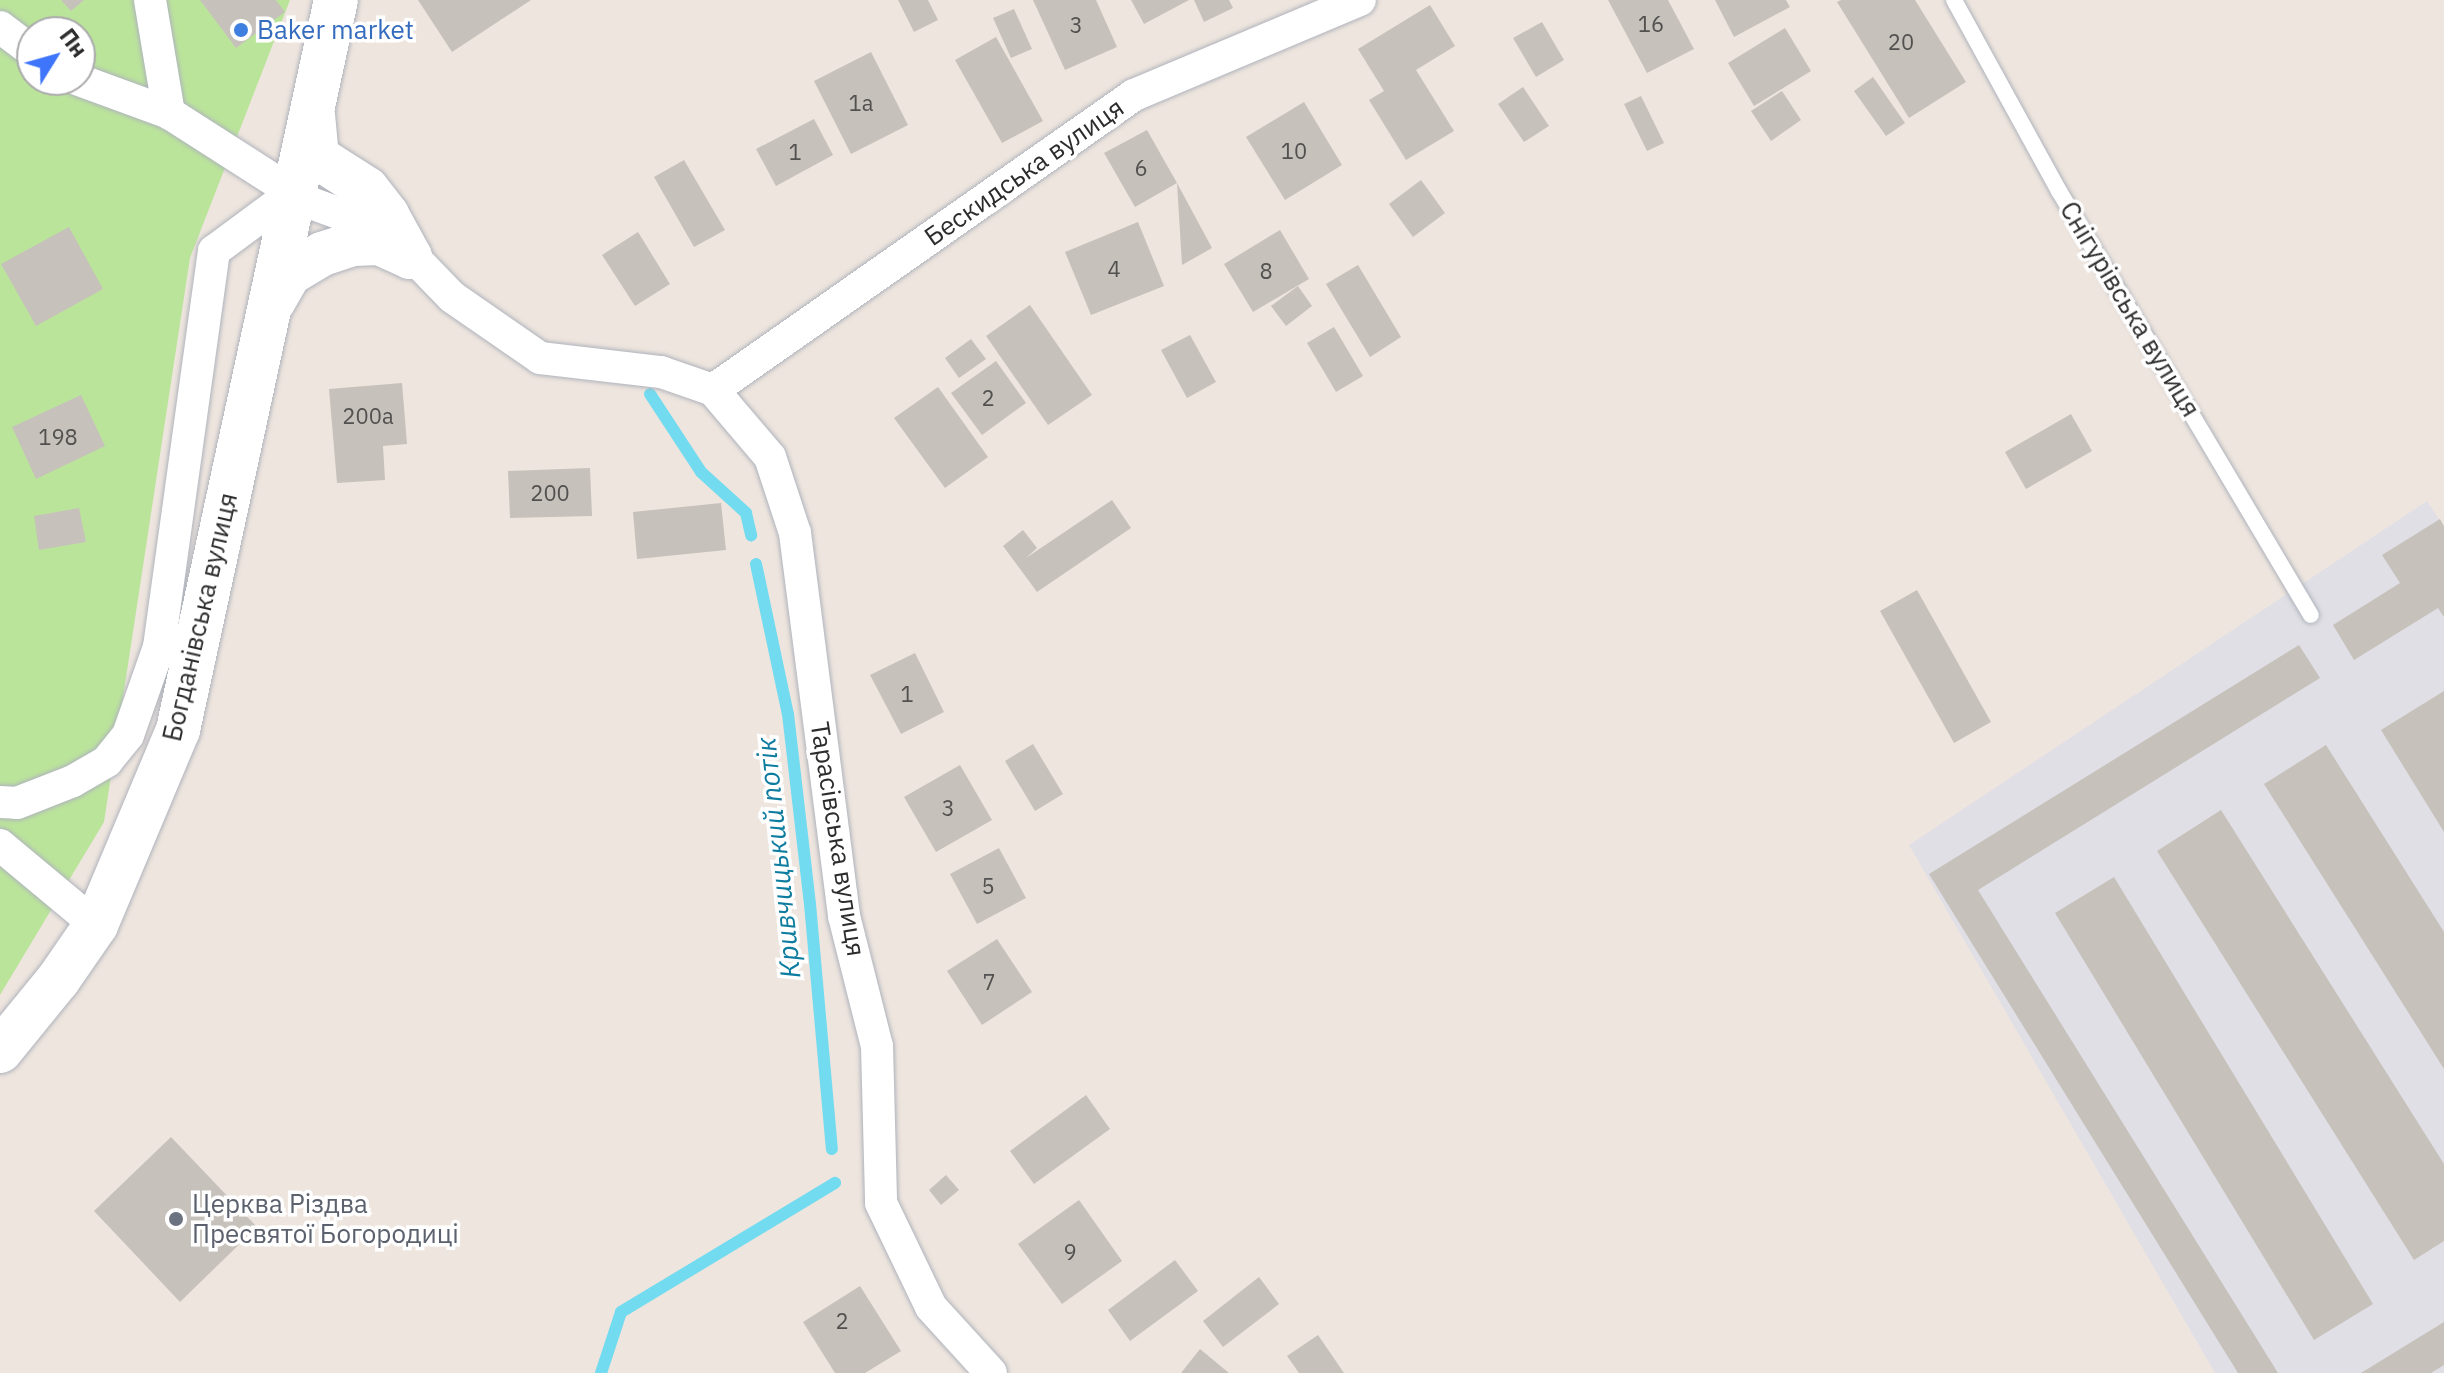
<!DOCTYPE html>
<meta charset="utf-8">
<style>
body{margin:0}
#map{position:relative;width:2444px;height:1373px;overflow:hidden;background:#eee5de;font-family:"IBM Plex Sans",sans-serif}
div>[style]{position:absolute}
.industrial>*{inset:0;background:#e0dfe6}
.green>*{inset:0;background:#bbe49b}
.stream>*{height:12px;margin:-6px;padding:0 6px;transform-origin:6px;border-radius:6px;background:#72dbef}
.building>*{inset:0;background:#c6c1ba}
.roads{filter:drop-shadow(0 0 2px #afb3bc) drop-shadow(0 0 2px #afb3bc)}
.service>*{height:16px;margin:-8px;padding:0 8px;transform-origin:8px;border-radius:8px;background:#fff}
.minor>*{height:32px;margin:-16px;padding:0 16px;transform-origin:16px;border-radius:16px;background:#fff}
.secondary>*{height:44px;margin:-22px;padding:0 22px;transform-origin:22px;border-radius:22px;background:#fff}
.dots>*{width:22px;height:22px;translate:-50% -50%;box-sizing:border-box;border:4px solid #fff;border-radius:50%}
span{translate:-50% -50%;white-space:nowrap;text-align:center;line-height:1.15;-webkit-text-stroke:7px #fff;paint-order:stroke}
.number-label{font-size:22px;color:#525150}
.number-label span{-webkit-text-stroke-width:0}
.shop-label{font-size:26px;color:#366cbe}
.left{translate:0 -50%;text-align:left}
.street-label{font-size:26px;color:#2c2c2c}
.worship-label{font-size:26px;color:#5b616d}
.water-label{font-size:28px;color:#0d7c9f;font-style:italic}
.north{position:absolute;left:16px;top:16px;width:80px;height:80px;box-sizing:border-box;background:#fff;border:2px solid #ababab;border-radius:50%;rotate:53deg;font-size:22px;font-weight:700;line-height:32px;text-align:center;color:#2c2c2c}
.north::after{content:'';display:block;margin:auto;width:28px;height:36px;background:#3f75fa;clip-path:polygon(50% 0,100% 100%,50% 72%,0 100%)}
</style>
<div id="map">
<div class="industrial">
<i style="clip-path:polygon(2427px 501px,2444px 527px,2444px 1373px,2215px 1373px,1909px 845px)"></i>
</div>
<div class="green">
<i style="clip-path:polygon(evenodd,0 0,290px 0,190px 258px,104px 822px,0 995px,0 0,32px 32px,80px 32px,80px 80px,32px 80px,32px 32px)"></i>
</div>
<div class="stream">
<i style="left:650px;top:394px;width:93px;rotate:56.8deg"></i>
<i style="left:701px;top:472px;width:61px;rotate:42.3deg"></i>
<i style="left:746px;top:513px;width:23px;rotate:77deg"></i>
<i style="left:756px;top:564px;width:153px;rotate:78deg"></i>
<i style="left:788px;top:714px;width:191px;rotate:83.4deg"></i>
<i style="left:810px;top:904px;width:246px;rotate:84.9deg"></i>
<i style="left:601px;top:1373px;width:64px;rotate:-71.8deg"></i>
<i style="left:621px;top:1312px;width:250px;rotate:-31.1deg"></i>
</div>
<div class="building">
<i style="clip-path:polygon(61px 0,84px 0,71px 11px)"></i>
<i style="clip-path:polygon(200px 0,276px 0,285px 12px,236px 48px)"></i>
<i style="clip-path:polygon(418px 0,531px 0,452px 52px)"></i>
<i style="clip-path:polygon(898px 0,928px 0,938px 20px,914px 32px)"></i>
<i style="clip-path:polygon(1033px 0,1096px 0,1117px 47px,1065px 70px)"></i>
<i style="clip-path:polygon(1131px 0,1189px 0,1144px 24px)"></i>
<i style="clip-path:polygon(1194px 0,1229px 0,1233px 8px,1204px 22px)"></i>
<i style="clip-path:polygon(1608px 0,1668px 0,1694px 49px,1647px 73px)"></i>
<i style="clip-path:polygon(1715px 0,1786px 0,1790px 7px,1734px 37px)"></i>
<i style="clip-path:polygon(1841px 0,1915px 0,1966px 82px,1909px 118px,1837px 2px)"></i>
<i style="clip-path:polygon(1430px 5px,1455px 46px,1416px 70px,1454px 131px,1406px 160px,1369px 100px,1384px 91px,1358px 49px)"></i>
<i style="clip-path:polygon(1014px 9px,1032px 49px,1011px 58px,993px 18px)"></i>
<i style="clip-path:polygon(1542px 22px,1564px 60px,1536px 77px,1513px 38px)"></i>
<i style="clip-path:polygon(1785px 28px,1811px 71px,1754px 106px,1728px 63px)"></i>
<i style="clip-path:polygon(996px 37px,1043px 121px,1002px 143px,955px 60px)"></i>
<i style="clip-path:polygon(871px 52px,908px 125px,851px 154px,814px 81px)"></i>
<i style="clip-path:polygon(1873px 77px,1905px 123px,1886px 136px,1854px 91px)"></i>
<i style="clip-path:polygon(1523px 87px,1549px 126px,1524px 142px,1498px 104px)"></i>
<i style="clip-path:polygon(1782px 91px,1801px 120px,1771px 141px,1751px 111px)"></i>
<i style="clip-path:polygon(1641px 96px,1664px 143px,1647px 151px,1624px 104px)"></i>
<i style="clip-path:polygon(1304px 102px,1342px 165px,1285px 200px,1246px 137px)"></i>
<i style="clip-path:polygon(814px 119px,833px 155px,776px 186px,756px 149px)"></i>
<i style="clip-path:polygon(1147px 130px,1177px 183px,1135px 207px,1104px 153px)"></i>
<i style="clip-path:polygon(684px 160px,725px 230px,694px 247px,654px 177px)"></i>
<i style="clip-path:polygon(1421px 180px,1445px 213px,1413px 237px,1389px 204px)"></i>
<i style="clip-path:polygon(1177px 183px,1212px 248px,1182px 265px)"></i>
<i style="clip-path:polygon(1138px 222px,1164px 286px,1091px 315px,1065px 252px)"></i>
<i style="clip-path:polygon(69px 227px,103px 289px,36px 326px,1px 264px)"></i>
<i style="clip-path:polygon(1280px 230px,1309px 279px,1253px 312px,1224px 264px)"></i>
<i style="clip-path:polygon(638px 232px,670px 284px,635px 306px,602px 255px)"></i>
<i style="clip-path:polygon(1358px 265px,1401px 337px,1370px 357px,1326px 284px)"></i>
<i style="clip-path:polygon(1298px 286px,1312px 306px,1286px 326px,1271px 306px)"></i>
<i style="clip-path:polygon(1030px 305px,1092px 395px,1048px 425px,986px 336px)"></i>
<i style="clip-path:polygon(1334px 327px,1363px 376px,1336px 392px,1307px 343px)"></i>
<i style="clip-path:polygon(1190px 335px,1216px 382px,1187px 398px,1161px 350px)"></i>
<i style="clip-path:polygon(971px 339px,986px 359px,959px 378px,945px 358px)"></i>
<i style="clip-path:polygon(996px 361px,1026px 403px,982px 435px,951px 393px)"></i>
<i style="clip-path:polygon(402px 383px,407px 444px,383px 446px,385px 480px,337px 483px,329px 389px)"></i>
<i style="clip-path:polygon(938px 387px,988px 457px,945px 488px,894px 418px)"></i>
<i style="clip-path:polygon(81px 395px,105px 446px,36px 479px,12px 427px)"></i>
<i style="clip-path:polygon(2071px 414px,2092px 451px,2026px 489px,2005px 452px)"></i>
<i style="clip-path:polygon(590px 468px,592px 516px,510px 518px,508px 471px)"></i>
<i style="clip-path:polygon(1112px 500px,1131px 528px,1037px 592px,1003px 546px,1023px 530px,1037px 548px,1026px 558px)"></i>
<i style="clip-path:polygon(721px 503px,726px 550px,637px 559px,633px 512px)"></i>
<i style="clip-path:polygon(79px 508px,86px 542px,39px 550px,34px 516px)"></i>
<i style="clip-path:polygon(2440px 519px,2444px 526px,2444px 617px,2438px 608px,2354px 660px,2333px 625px,2400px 583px,2382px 555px)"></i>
<i style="clip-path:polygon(1917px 590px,1991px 722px,1954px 743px,1880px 611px)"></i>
<i style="clip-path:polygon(2299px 645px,2320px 678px,1978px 890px,2278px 1373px,2238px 1373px,1929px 874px)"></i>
<i style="clip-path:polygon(915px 653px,944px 712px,901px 734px,870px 675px)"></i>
<i style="clip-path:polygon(2444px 691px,2444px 832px,2381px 730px)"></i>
<i style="clip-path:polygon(1033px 744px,1063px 794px,1035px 811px,1005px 761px)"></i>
<i style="clip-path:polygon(2326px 745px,2444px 932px,2444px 1069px,2264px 784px)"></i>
<i style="clip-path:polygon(960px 765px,992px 820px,936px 852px,904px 797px)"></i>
<i style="clip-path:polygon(2221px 810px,2444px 1164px,2444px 1241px,2414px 1260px,2157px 851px)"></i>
<i style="clip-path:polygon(999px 848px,1026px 898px,977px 924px,950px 874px)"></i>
<i style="clip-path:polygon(2114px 877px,2373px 1304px,2314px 1340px,2055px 913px)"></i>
<i style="clip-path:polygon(997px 939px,1032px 992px,982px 1025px,947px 971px)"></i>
<i style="clip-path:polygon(1086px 1095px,1110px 1129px,1034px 1184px,1010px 1151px)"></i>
<i style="clip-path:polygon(171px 1137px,257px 1227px,180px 1302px,94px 1211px)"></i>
<i style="clip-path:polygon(946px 1175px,959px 1190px,941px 1205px,929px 1190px)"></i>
<i style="clip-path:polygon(1079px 1200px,1122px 1261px,1062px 1304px,1018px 1244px)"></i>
<i style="clip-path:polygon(1175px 1260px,1198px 1291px,1130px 1341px,1108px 1310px)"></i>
<i style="clip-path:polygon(1259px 1277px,1279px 1304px,1223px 1347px,1203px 1321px)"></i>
<i style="clip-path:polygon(860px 1286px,901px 1351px,865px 1373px,835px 1373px,803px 1322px)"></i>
<i style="clip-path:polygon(2444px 1322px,2444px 1365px,2431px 1373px,2361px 1373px)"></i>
<i style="clip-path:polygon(1318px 1335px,1344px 1373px,1299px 1373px,1287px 1356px)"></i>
<i style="clip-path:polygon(1200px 1349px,1229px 1373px,1181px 1373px)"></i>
</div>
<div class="roads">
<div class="service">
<i style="left:1954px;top:0;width:218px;rotate:61.2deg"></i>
<i style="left:2059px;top:191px;width:493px;rotate:59.3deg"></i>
</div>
<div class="minor">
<i style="left:150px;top:0;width:115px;rotate:80.5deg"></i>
<i style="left:169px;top:113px;width:165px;rotate:32.6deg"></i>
<i style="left:308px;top:202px;width:64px;rotate:20.1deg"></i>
<i style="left:368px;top:224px;width:68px;rotate:37.9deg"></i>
<i style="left:422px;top:266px;width:43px;rotate:45.9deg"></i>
<i style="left:452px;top:297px;width:107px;rotate:34.7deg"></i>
<i style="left:540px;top:358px;width:122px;rotate:6.6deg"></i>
<i style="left:661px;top:372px;width:55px;rotate:19.1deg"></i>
<i style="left:713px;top:390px;width:88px;rotate:49.6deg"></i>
<i style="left:770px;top:457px;width:80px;rotate:71.8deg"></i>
<i style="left:795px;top:533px;width:386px;rotate:82.7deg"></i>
<i style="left:844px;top:916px;width:134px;rotate:75.8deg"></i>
<i style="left:877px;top:1046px;width:157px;rotate:88.5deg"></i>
<i style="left:881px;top:1203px;width:115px;rotate:64.3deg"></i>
<i style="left:931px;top:1307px;width:89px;rotate:47.7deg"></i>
<i style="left:0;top:27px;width:40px;rotate:37deg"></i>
<i style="left:79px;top:80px;width:96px;rotate:20.1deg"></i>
<i style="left:713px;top:390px;width:514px;rotate:-35.02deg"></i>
<i style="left:1134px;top:95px;width:245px;rotate:-22.8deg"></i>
<i style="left:0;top:802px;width:17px;rotate:3deg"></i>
<i style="left:17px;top:803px;width:60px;rotate:-21.4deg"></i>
<i style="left:73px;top:781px;width:39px;rotate:-30deg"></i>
<i style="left:107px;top:761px;width:33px;rotate:-51deg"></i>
<i style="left:128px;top:735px;width:93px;rotate:-70.6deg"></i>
<i style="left:159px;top:647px;width:400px;rotate:-82.1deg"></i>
<i style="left:214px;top:251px;width:101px;rotate:-36.5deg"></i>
<i style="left:0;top:845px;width:125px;rotate:39.8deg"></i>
</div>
<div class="secondary">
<i style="left:313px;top:115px;width:42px;rotate:84.6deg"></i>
<i style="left:317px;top:157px;width:59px;rotate:32.6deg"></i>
<i style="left:367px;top:189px;width:33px;rotate:52deg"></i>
<i style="left:387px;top:215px;width:48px;rotate:61.3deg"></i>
<i style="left:273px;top:302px;width:32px;rotate:-60deg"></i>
<i style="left:289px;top:274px;width:39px;rotate:-31deg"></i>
<i style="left:322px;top:254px;width:33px;rotate:-18deg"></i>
<i style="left:353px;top:244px;width:26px;rotate:-2deg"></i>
<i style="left:379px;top:243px;width:34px;rotate:24deg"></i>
<i style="left:0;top:1051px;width:92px;rotate:-50.8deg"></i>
<i style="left:58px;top:980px;width:67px;rotate:-55.4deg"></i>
<i style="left:96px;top:925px;width:212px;rotate:-67.2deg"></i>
<i style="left:178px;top:730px;width:747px;rotate:-77.79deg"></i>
</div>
</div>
<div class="dots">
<i style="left:241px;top:30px;background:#3f7fe0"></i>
<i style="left:176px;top:1219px;background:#6b7280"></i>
</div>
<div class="number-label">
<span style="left:1651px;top:24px">16</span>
<span style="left:1076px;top:25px">3</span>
<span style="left:1901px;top:42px">20</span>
<span style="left:861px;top:103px">1а</span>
<span style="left:1294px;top:151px">10</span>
<span style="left:795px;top:152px">1</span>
<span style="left:1141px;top:168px">6</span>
<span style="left:1114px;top:269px">4</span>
<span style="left:1266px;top:271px">8</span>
<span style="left:988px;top:398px">2</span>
<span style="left:368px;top:416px">200а</span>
<span style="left:58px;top:437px">198</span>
<span style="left:550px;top:493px">200</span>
<span style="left:907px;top:694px">1</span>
<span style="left:948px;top:808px">3</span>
<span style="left:988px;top:886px">5</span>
<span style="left:989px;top:982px">7</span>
<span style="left:1070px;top:1252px">9</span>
<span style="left:842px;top:1321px">2</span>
</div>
<div class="shop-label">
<span class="left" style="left:257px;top:30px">Baker market</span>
</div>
<div class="street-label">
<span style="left:1024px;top:172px;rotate:-35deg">Бескидська вулиця</span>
<span style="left:2130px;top:309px;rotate:59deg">Снігурівська вулиця</span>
<span style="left:200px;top:617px;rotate:-77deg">Богданівська вулиця</span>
<span style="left:838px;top:839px;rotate:81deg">Тарасівська вулиця</span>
</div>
<div class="worship-label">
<span class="left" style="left:192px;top:1219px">Церква Різдва<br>Пресвятої Богородиці</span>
</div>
<div class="water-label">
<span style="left:778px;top:858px;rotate:-96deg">Кривчицький потік</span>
</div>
<div class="north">Пн</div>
</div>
